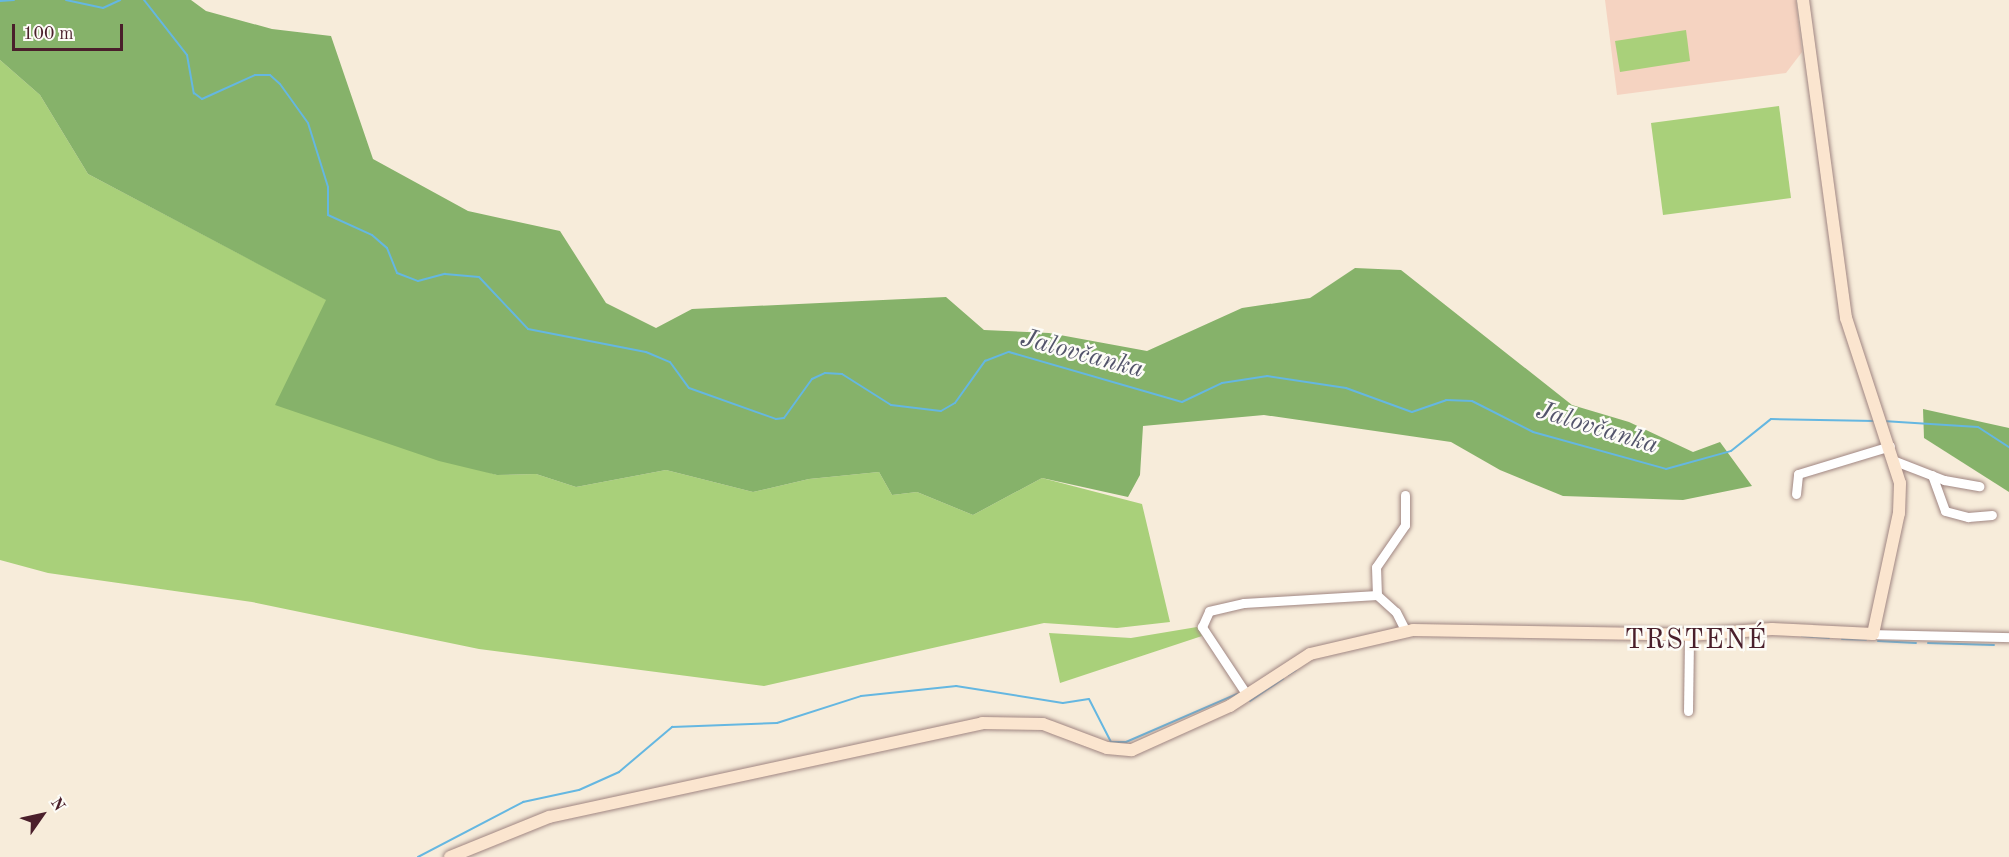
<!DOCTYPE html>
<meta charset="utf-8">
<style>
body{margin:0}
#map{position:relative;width:2009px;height:857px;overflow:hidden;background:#f7ecda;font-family:"Old Standard TT",serif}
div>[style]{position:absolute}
.built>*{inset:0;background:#f5d3c1}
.green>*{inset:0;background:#a9d07a}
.forest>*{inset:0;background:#86b26a}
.stream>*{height:2px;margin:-1px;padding:0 1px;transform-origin:1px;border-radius:1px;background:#65b7e1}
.roads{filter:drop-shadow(0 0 2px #a08682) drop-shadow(0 0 2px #a08682)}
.street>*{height:9px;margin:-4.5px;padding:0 4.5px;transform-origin:4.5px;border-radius:4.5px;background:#fff}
.secondary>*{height:12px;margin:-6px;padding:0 6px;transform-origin:6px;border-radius:6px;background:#fbe5cf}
span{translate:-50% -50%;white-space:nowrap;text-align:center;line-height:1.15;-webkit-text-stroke:5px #fdfcf7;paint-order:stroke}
.water-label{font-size:26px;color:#53546b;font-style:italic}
.quarter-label{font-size:27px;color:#4a1f2b;letter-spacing:1.5px}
.north{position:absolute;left:12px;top:785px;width:60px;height:60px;-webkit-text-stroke:4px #fdfcf7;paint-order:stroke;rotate:56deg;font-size:16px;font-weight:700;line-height:24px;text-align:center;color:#4a1f2b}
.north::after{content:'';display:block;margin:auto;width:21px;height:27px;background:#4a1f2b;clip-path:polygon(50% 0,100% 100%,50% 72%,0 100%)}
.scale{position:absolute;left:12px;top:24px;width:111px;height:27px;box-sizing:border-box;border:3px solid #4a1f2b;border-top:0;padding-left:8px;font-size:18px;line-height:21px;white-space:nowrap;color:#4a1f2b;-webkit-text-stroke:4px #fdfcf7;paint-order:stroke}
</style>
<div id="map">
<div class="built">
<i style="clip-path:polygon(1605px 0,1796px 0,1802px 52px,1786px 73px,1617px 95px)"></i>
</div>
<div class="green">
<i style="clip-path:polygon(1686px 30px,1690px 61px,1620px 72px,1615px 41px)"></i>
<i style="clip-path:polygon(0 60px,40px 95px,88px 174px,327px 300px,373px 437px,497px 475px,536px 474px,576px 487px,666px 470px,753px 492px,809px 479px,879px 472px,892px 495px,917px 492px,973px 515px,1042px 478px,1142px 504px,1170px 622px,1117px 628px,1044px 623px,764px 686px,479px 649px,252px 602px,48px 573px,0 560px)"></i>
<i style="clip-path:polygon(1779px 106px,1791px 198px,1663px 215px,1651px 123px)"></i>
<i style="clip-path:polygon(1197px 627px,1202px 636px,1060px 683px,1049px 633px,1131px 638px)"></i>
</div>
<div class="forest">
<i style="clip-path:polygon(0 0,191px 0,206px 11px,272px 29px,331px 36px,373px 159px,468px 211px,560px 231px,606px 303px,656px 328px,692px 309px,946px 297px,984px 330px,1049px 333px,1147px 351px,1242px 308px,1310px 298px,1355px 268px,1401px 270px,1572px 405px,1629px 422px,1693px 452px,1720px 442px,1752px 486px,1683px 500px,1563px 496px,1500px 470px,1451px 442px,1264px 415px,1143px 426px,1140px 475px,1128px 497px,1042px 478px,973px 515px,917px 492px,892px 495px,879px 472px,809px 479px,753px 492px,666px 470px,576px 487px,536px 474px,497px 475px,439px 461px,275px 405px,326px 300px,88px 174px,40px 95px,0 60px)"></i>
<i style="clip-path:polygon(1923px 409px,2009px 428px,2009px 492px,1924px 438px)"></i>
</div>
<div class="stream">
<i style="left:66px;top:0;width:38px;rotate:12deg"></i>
<i style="left:103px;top:8px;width:19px;rotate:-25deg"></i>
<i style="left:144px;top:0;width:70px;rotate:52deg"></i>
<i style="left:187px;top:55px;width:39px;rotate:80deg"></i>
<i style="left:194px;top:93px;width:10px;rotate:37deg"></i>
<i style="left:202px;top:99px;width:58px;rotate:-24.4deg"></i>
<i style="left:255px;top:75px;width:15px"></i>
<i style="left:270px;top:75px;width:13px;rotate:42deg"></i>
<i style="left:280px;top:84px;width:48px;rotate:54.3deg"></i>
<i style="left:308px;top:123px;width:67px;rotate:72.6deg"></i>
<i style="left:328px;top:187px;width:28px;rotate:90deg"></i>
<i style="left:328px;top:215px;width:48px;rotate:24.4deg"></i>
<i style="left:372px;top:235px;width:20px;rotate:41deg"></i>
<i style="left:387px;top:248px;width:27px;rotate:68deg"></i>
<i style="left:397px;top:273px;width:22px;rotate:21deg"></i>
<i style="left:418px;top:281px;width:28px;rotate:-15deg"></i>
<i style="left:445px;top:274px;width:34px;rotate:5deg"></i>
<i style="left:479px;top:277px;width:71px;rotate:46.7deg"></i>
<i style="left:528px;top:329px;width:120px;rotate:11deg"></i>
<i style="left:646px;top:352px;width:26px;rotate:23deg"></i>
<i style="left:670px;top:362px;width:32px;rotate:54deg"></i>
<i style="left:689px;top:388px;width:92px;rotate:19.6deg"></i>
<i style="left:776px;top:419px;width:8px;rotate:-7deg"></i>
<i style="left:784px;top:418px;width:48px;rotate:-54.3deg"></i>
<i style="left:812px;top:379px;width:14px;rotate:-25deg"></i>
<i style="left:825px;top:373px;width:17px;rotate:3deg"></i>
<i style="left:842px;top:374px;width:58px;rotate:32.3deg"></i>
<i style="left:891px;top:405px;width:50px;rotate:6.8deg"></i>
<i style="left:941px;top:411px;width:16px;rotate:-30deg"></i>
<i style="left:955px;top:403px;width:52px;rotate:-54.5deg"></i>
<i style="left:985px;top:361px;width:26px;rotate:-21deg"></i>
<i style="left:1009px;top:352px;width:180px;rotate:16.1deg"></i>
<i style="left:1182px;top:402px;width:44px;rotate:-25.4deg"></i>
<i style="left:1222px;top:383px;width:46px;rotate:-8.8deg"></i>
<i style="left:1267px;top:376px;width:80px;rotate:8.6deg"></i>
<i style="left:1346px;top:388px;width:70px;rotate:20deg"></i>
<i style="left:1412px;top:412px;width:36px;rotate:-19deg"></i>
<i style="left:1446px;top:400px;width:26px;rotate:2deg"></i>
<i style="left:1472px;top:401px;width:68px;rotate:26.9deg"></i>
<i style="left:1533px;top:432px;width:138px;rotate:15.5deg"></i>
<i style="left:1666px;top:469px;width:67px;rotate:-15.5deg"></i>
<i style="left:1731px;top:451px;width:51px;rotate:-38.7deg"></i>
<i style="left:1771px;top:419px;width:104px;rotate:1.1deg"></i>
<i style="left:0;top:1px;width:14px;rotate:-4deg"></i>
<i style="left:1883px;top:421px;width:95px;rotate:3.6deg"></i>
<i style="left:1978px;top:427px;width:37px;rotate:33deg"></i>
<i style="left:1802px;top:636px;width:27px;rotate:4deg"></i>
<i style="left:1842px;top:639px;width:24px;rotate:2deg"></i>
<i style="left:1878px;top:641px;width:38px;rotate:3deg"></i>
<i style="left:1928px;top:643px;width:66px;rotate:1.7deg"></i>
<i style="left:1288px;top:675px;width:9px;rotate:-32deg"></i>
<i style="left:1250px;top:701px;width:40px;rotate:-34deg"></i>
<i style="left:418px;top:857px;width:119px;rotate:-27.6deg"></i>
<i style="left:523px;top:802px;width:57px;rotate:-12.1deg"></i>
<i style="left:579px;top:790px;width:44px;rotate:-24.2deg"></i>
<i style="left:619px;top:772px;width:70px;rotate:-40.3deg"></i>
<i style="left:672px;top:727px;width:105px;rotate:-2.2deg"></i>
<i style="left:777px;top:723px;width:88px;rotate:-17.8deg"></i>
<i style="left:861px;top:696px;width:96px;rotate:-6deg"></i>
<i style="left:956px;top:686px;width:108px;rotate:9deg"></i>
<i style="left:1063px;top:703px;width:26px;rotate:-9deg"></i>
<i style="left:1089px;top:699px;width:48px;rotate:62.9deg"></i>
<i style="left:1111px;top:742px;width:15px"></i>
<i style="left:1126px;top:742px;width:121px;rotate:-23.4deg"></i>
</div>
<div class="roads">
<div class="street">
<i style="left:1895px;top:461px;width:53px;rotate:21.2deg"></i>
<i style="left:1944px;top:480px;width:36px;rotate:10deg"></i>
<i style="left:1932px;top:475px;width:38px;rotate:70deg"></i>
<i style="left:1945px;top:511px;width:24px;rotate:15deg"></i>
<i style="left:1968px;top:517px;width:24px;rotate:-5deg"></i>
<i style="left:1796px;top:494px;width:20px;rotate:-84deg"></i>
<i style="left:1798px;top:474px;width:96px;rotate:-16.9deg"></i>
<i style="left:1405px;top:495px;width:30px;rotate:90deg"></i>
<i style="left:1405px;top:525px;width:51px;rotate:124.6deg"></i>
<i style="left:1376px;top:567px;width:28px;rotate:88deg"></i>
<i style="left:1377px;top:595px;width:25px;rotate:42deg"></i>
<i style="left:1396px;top:612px;width:22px;rotate:63deg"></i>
<i style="left:1873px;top:634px;width:136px;rotate:1.3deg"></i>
<i style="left:1247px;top:695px;width:82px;rotate:-123.5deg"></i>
<i style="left:1202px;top:627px;width:17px;rotate:-66deg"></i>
<i style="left:1209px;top:611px;width:36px;rotate:-13deg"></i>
<i style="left:1244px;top:603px;width:133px;rotate:-3.4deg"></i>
<i style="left:1688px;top:711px;width:76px;rotate:-89.2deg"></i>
</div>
<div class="secondary">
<i style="left:450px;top:857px;width:107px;rotate:-22deg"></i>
<i style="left:549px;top:817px;width:443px;rotate:-12.2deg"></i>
<i style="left:982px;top:723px;width:61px;rotate:0.9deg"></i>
<i style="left:1043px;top:724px;width:68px;rotate:20.6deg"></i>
<i style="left:1107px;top:748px;width:25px;rotate:5deg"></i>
<i style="left:1132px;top:750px;width:107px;rotate:-24.2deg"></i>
<i style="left:1230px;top:706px;width:95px;rotate:-33deg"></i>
<i style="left:1310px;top:654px;width:106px;rotate:-13.1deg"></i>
<i style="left:1413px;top:630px;width:276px;rotate:1deg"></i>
<i style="left:1689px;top:635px;width:83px;rotate:-4.1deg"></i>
<i style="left:1772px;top:629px;width:101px;rotate:2.8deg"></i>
<i style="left:1873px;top:634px;width:124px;rotate:-77.9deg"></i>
<i style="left:1899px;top:513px;width:30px;rotate:-88deg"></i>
<i style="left:1900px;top:483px;width:174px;rotate:-108.1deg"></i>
<i style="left:1846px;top:318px;width:321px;rotate:-97.7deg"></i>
</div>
</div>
<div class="water-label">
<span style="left:1082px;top:355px;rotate:15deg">Jalovčanka</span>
<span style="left:1597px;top:429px;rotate:17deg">Jalovčanka</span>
</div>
<div class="quarter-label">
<span style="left:1696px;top:641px">TRSTENÉ</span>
</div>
<div class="north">N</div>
<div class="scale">100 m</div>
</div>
